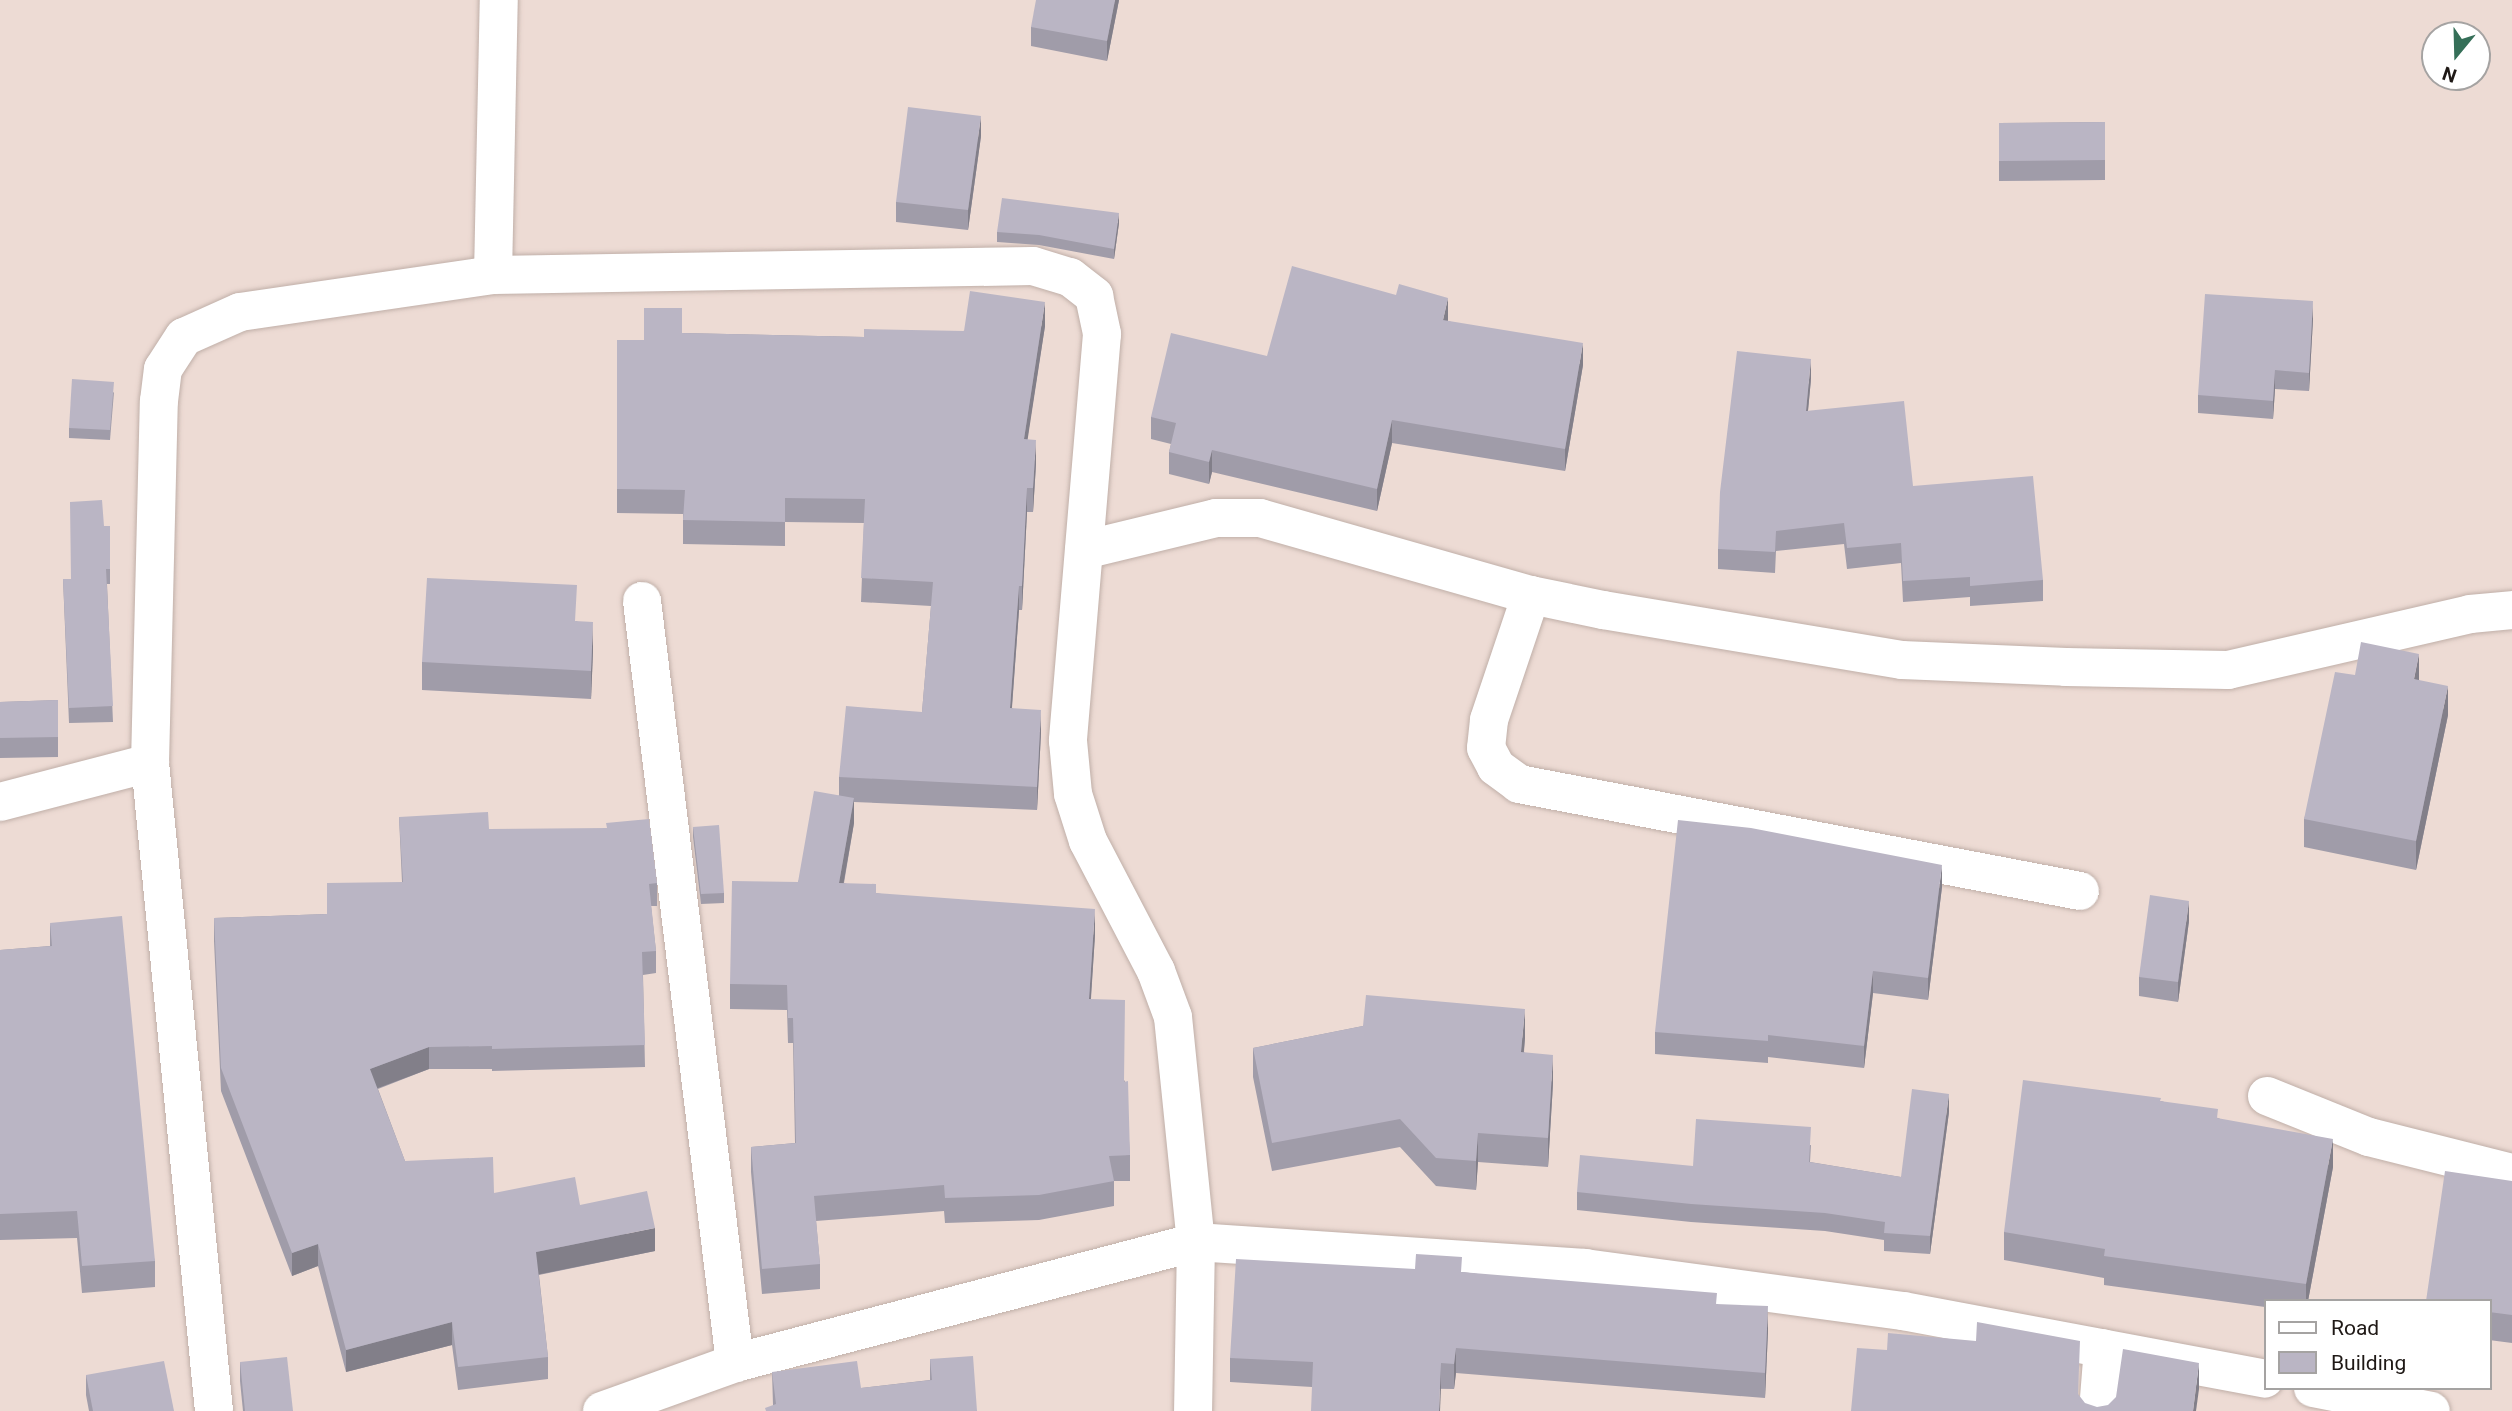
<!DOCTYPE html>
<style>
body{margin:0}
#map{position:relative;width:2512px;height:1411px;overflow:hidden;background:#eddbd4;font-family:Roboto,sans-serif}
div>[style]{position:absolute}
.roads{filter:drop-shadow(0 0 2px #c0afa8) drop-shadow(0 0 2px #c0afa8)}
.street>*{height:38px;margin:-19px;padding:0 19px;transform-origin:19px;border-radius:19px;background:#fff}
.wall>*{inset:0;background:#a09ca9}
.shaded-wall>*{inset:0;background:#827f89}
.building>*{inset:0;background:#bab5c4}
span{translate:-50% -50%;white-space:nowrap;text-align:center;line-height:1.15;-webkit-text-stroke:5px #fff;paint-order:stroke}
.legend{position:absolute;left:2264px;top:1299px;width:228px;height:91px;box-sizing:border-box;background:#fff;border:2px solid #a5a3a2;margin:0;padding:9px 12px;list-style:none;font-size:21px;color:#1f1916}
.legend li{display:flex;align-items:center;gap:14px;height:35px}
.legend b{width:35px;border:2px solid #a5a3a2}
.north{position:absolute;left:2421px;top:21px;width:70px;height:70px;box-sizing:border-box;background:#fff;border:2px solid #a5a3a2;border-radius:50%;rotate:199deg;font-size:19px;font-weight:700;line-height:28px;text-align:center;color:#1f1916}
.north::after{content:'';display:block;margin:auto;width:24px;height:32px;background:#356f58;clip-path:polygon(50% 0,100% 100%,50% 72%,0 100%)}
</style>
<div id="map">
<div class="roads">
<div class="street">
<i style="left:493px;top:275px;width:275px;rotate:-88.8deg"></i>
<i style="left:1084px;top:550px;width:136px;rotate:-13.6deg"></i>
<i style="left:1216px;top:518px;width:44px"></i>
<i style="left:1260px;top:518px;width:282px;rotate:15.9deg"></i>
<i style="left:1531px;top:595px;width:74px;rotate:11.8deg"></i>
<i style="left:1603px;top:610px;width:303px;rotate:9.5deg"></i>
<i style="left:1902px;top:660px;width:164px;rotate:2.4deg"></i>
<i style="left:2066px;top:667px;width:162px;rotate:1.1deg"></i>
<i style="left:2228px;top:670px;width:248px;rotate:-13deg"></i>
<i style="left:2470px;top:614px;width:42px;rotate:-5.4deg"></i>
<i style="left:1531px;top:595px;width:132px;rotate:108.6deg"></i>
<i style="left:1489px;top:720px;width:28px;rotate:96deg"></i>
<i style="left:1486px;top:748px;width:21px;rotate:62deg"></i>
<i style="left:1496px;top:767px;width:29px;rotate:36deg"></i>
<i style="left:1519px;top:784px;width:571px;rotate:10.8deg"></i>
<i style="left:642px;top:601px;width:768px;rotate:83.04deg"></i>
<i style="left:0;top:802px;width:155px;rotate:-14.6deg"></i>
<i style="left:2267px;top:1096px;width:110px;rotate:21.9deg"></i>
<i style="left:2369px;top:1137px;width:147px;rotate:14.1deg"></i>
<i style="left:2313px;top:1388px;width:120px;rotate:11deg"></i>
<i style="left:214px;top:1411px;width:651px;rotate:-95.64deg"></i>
<i style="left:150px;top:763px;width:362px;rotate:-88.6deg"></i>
<i style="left:159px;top:401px;width:32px;rotate:-83deg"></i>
<i style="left:163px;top:369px;width:38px;rotate:-57deg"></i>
<i style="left:184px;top:337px;width:61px;rotate:-24.1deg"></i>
<i style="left:240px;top:312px;width:256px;rotate:-8.3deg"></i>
<i style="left:493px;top:275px;width:540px;rotate:-0.95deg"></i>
<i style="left:1033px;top:266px;width:39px;rotate:17deg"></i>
<i style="left:1070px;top:277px;width:31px;rotate:38deg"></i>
<i style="left:1094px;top:296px;width:39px;rotate:78deg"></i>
<i style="left:1102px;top:334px;width:408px;rotate:94.8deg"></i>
<i style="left:1068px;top:741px;width:53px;rotate:84.6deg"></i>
<i style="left:1073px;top:794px;width:49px;rotate:72.3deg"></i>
<i style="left:1088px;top:841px;width:147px;rotate:62.4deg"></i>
<i style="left:1156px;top:971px;width:49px;rotate:69.7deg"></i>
<i style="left:1173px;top:1017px;width:226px;rotate:84.2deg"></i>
<i style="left:1196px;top:1242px;width:169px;rotate:91deg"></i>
<i style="left:602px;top:1411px;width:141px;rotate:-19.8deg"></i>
<i style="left:735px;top:1363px;width:477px;rotate:-14.7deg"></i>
<i style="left:1196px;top:1242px;width:390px;rotate:3.8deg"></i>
<i style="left:1585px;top:1268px;width:321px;rotate:7.7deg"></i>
<i style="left:1903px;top:1311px;width:368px;rotate:10.6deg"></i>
<i style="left:2098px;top:1411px;width:63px;rotate:-85.5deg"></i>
</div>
</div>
<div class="wall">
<i style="clip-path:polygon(1119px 0,1107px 61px,1031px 46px,1031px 27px)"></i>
<i style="clip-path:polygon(2105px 122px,2105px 180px,1999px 181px,1999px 123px)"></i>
<i style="clip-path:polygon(981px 136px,968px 230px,896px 222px,896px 202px)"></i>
<i style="clip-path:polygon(1119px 223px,1114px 259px,1039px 245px,997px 242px,997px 232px)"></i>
<i style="clip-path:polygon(2313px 319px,2309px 391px,2275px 389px,2273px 419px,2198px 413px,2198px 395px)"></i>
<i style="clip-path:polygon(1448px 321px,1583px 365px,1565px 471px,1392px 443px,1377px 511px,1212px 472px,1209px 484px,1169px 474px,1169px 452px,1171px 444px,1151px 439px,1151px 417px,1267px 356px)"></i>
<i style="clip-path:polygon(1045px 326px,1027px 440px,1036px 464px,1033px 512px,1027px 512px,1022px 610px,1019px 610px,1012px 708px,1041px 733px,1037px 810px,854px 802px,854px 823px,844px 883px,876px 893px,1095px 935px,1091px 999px,1125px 1082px,1130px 1155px,1130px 1181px,1114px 1181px,1114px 1206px,1039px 1220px,945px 1223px,944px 1211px,816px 1221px,820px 1264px,820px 1289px,762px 1294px,751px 1172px,751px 1147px,795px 1143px,793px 1043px,788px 1043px,787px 1010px,730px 1009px,730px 984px,798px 882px,839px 795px,839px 777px,922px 712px,931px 606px,861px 602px,864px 523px,785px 522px,785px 546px,683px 544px,683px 514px,617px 513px,617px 340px,644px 340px,682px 333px,864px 337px)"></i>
<i style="clip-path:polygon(1811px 379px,1808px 411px,2043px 580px,2043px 601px,1970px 606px,1970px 597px,1903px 602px,1901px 563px,1847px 569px,1844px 544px,1776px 551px,1775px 573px,1718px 569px,1718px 549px)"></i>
<i style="clip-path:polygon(114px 392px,110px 440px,69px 438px,69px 428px)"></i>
<i style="clip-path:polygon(104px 526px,110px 526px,110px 584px,107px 584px,113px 722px,69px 723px,63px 579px,71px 579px)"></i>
<i style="clip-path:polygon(577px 621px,593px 651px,591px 699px,422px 690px,422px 662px)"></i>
<i style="clip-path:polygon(2355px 675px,2419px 680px,2448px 715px,2416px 870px,2304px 847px,2304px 819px)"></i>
<i style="clip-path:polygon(58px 700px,58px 757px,0 758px,0 702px)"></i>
<i style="clip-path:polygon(399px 817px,489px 829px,657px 883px,657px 906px,651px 906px,656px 951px,656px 973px,643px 975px,645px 1067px,492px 1071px,492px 1069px,429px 1069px,378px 1089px,405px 1161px,494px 1193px,580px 1205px,655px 1251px,539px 1275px,548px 1357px,548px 1379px,458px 1390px,452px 1345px,346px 1372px,318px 1266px,292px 1276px,221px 1091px,214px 941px,214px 918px,327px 914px,402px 882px)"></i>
<i style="clip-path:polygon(693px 827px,724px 893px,724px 903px,701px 904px,693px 837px)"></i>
<i style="clip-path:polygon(1942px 887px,1928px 1000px,1873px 993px,1864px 1068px,1768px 1057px,1768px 1063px,1655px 1054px,1655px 1032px)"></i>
<i style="clip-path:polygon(2189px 921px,2178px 1002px,2139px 996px,2139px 977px)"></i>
<i style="clip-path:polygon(50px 923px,155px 1261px,155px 1287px,82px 1293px,77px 1238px,0 1240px,0 950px,50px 946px)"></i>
<i style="clip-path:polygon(1363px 1026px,1525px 1038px,1524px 1052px,1553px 1083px,1548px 1167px,1478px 1162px,1476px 1190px,1436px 1186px,1400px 1147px,1272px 1171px,1253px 1077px,1253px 1048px)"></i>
<i style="clip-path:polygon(2161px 1101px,2218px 1118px,2333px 1167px,2308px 1301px,2265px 1301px,2265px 1307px,2104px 1285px,2104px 1278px,2004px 1260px,2004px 1232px)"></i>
<i style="clip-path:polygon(1949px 1112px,1930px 1254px,1884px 1251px,1884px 1240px,1825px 1231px,1691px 1222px,1577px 1210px,1577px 1192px,1693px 1166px,1811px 1145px,1810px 1162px,1901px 1177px)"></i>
<i style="clip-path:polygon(2512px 1181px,2512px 1343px,2489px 1340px,2489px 1301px)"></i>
<i style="clip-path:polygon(1415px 1269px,1462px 1272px,1717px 1304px,1768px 1331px,1765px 1398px,1456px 1373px,1454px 1389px,1312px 1387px,1230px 1382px,1230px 1358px)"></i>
<i style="clip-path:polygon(930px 1359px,977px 1411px,773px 1405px,772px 1372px,861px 1388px,930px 1380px)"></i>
<i style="clip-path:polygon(240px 1362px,293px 1411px,243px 1411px,240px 1381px)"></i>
<i style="clip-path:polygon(86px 1375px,174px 1411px,89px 1411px,86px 1395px)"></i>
</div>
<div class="shaded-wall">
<i style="clip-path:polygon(1115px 0,1119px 0,1107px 61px,1107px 41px)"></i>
<i style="clip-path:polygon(981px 116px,981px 136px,968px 230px,968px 210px)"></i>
<i style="clip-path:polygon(1119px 213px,1119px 223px,1114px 259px,1114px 249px)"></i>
<i style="clip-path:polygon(1448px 298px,1448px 320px,1443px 343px,1443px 320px)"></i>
<i style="clip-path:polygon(2313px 301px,2313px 319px,2309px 391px,2309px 373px)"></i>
<i style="clip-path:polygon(1045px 302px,1045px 326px,1024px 463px,1024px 439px)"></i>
<i style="clip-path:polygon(1583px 343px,1583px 365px,1565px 471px,1565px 449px)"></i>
<i style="clip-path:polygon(1811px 359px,1811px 379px,1806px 431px,1806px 411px)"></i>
<i style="clip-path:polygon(2275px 370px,2275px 389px,2273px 419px,2273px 401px)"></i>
<i style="clip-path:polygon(1392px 420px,1392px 443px,1377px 511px,1377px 489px)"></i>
<i style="clip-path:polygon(1036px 440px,1036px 464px,1033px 512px,1033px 488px)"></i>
<i style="clip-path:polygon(1212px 450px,1212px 472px,1209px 484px,1209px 462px)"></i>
<i style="clip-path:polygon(1027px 488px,1027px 512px,1022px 610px,1022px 586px)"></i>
<i style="clip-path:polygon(1019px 586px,1019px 610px,1010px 732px,1010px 708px)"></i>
<i style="clip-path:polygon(593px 622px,593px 651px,591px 699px,591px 671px)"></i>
<i style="clip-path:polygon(2419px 654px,2419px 683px,2414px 679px)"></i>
<i style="clip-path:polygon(2448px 686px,2448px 715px,2416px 870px,2416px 841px)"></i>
<i style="clip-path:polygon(1041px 710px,1041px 733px,1037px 810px,1037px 787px)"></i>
<i style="clip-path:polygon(854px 798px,854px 823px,839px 909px,839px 883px)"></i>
<i style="clip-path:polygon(1942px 865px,1942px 887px,1928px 1000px,1928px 978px)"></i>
<i style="clip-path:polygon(2189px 901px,2189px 921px,2178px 1002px,2178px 982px)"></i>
<i style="clip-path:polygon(1095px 909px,1095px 935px,1089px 1025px,1089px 999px)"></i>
<i style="clip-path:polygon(1873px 971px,1873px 993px,1864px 1068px,1864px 1046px)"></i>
<i style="clip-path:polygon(1525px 1009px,1525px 1038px,1521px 1080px,1521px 1052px)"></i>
<i style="clip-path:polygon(429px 1047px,429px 1069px,370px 1091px,370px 1069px)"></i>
<i style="clip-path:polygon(1553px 1055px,1553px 1083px,1548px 1167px,1548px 1138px)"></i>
<i style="clip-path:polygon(1949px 1094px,1949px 1112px,1930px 1254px,1930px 1236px)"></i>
<i style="clip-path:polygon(1478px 1133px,1478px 1162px,1476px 1190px,1476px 1161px)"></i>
<i style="clip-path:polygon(2333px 1139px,2333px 1167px,2308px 1301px,2306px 1301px,2306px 1284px)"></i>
<i style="clip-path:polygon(655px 1228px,655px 1251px,536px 1275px,536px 1252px)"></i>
<i style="clip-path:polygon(318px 1244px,318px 1266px,292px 1276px,292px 1253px)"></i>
<i style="clip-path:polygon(1768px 1306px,1768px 1331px,1765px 1398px,1765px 1373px)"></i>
<i style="clip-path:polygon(452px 1322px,452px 1345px,346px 1372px,346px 1350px)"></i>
<i style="clip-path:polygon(1456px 1348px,1456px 1373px,1454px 1389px,1454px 1364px)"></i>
<i style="clip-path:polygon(1441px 1363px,1441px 1388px,1440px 1411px,1439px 1411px)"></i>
<i style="clip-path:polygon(2199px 1363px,2199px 1389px,2196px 1411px,2193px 1411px)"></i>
</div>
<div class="building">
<i style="clip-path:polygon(1036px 0,1115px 0,1107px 41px,1031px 27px)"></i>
<i style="clip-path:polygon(908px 107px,981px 116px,968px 210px,896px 202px)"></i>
<i style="clip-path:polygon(2105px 122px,2105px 160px,1999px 161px,1999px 123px)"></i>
<i style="clip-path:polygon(1002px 198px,1119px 213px,1114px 249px,1039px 235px,997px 232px)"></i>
<i style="clip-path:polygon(1292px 266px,1396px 295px,1399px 284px,1448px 298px,1443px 320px,1583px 343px,1565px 449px,1392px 420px,1377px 489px,1212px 450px,1209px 462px,1169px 452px,1176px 423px,1151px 417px,1171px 333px,1267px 356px)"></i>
<i style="clip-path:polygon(970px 291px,1045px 302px,1024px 439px,1036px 440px,1033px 488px,1027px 488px,1022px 586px,1019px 586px,1010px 708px,1041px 710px,1037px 787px,839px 777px,846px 706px,922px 712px,933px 582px,861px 578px,865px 499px,785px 498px,785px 522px,683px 520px,685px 490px,617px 489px,617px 340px,644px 340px,644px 308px,682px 308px,682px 333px,864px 337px,864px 329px,964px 331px)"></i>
<i style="clip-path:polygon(2205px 294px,2313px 301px,2309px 373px,2275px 370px,2273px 401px,2198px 395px)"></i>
<i style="clip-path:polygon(1737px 351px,1811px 359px,1806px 411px,1904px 401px,1913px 486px,2033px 476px,2043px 580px,1970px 586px,1970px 577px,1903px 581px,1901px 543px,1847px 548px,1844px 523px,1776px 531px,1775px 552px,1718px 549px,1720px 492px)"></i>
<i style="clip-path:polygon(72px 379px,114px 382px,110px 430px,69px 428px)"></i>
<i style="clip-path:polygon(102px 500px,104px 526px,110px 526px,110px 569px,106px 569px,113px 706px,69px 708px,63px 579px,71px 579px,70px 502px)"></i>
<i style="clip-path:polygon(427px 578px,577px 585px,575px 621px,593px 622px,591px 671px,422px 662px)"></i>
<i style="clip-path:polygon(2361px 642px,2419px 654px,2414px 679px,2448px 686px,2416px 841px,2304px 819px,2335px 672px,2355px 675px)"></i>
<i style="clip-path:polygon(58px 700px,58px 737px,0 738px,0 702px)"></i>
<i style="clip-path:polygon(814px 791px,854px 798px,839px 883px,876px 884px,876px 893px,1095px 909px,1089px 999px,1125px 1000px,1124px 1082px,1128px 1081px,1130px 1155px,1109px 1156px,1114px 1181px,1039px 1195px,945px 1198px,944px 1185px,814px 1196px,820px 1264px,762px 1269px,751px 1147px,796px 1143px,793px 1018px,788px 1018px,787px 985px,730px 984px,732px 881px,798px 882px)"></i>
<i style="clip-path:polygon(488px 812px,489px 829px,607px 828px,606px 823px,649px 819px,657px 883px,649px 884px,656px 951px,642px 952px,645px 1045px,492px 1049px,492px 1046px,429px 1047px,370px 1069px,405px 1161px,493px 1157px,494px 1193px,575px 1177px,580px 1205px,647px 1191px,655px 1228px,536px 1252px,548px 1357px,458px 1367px,452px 1322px,346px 1350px,318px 1244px,292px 1253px,221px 1068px,214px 918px,327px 914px,327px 883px,403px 882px,399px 817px)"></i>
<i style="clip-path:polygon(1678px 820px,1751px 828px,1942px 865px,1928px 978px,1873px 971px,1864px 1046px,1768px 1035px,1768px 1041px,1655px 1032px)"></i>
<i style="clip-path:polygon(719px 825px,724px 893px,701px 894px,693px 827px)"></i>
<i style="clip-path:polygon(2150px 895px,2189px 901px,2178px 982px,2139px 977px)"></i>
<i style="clip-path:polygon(122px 916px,155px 1261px,82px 1266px,77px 1211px,0 1214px,0 950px,52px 946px,50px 923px)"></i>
<i style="clip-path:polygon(1366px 995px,1525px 1009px,1521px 1052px,1553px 1055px,1548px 1138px,1478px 1133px,1476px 1161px,1436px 1158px,1400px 1119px,1272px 1143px,1253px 1048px,1363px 1026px)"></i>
<i style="clip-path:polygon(2023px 1080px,2161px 1098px,2160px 1101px,2218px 1109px,2217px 1118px,2333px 1139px,2306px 1284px,2104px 1256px,2105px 1249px,2004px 1232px)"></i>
<i style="clip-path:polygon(1912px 1089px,1949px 1094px,1930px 1236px,1884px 1233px,1885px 1222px,1825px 1213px,1691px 1204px,1577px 1192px,1580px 1155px,1693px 1166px,1696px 1119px,1811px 1127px,1809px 1162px,1901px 1177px)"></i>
<i style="clip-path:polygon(2445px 1171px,2512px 1181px,2512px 1315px,2489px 1312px,2489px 1301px,2426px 1301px)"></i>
<i style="clip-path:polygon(1416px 1254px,1462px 1257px,1461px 1272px,1717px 1293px,1716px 1304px,1768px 1306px,1765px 1373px,1456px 1348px,1454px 1364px,1441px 1363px,1439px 1411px,1311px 1411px,1313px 1362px,1230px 1358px,1236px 1259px,1415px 1269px)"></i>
<i style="clip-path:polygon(1977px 1322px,2080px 1341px,2078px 1394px,2085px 1403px,2097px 1407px,2108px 1405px,2116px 1397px,2123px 1349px,2199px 1363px,2193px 1411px,1851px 1411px,1857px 1348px,1887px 1350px,1888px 1333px,1976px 1341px)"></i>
<i style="clip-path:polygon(973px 1356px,977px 1411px,766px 1411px,765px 1408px,776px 1404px,772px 1372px,857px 1361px,861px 1388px,932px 1380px,930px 1359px)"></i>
<i style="clip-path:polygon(287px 1357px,293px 1411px,245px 1411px,240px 1362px)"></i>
<i style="clip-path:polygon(164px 1361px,174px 1411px,93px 1411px,86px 1375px)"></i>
</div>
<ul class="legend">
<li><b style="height:9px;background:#fff"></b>Road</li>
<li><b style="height:19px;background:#bab5c4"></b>Building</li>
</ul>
<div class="north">N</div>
</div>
